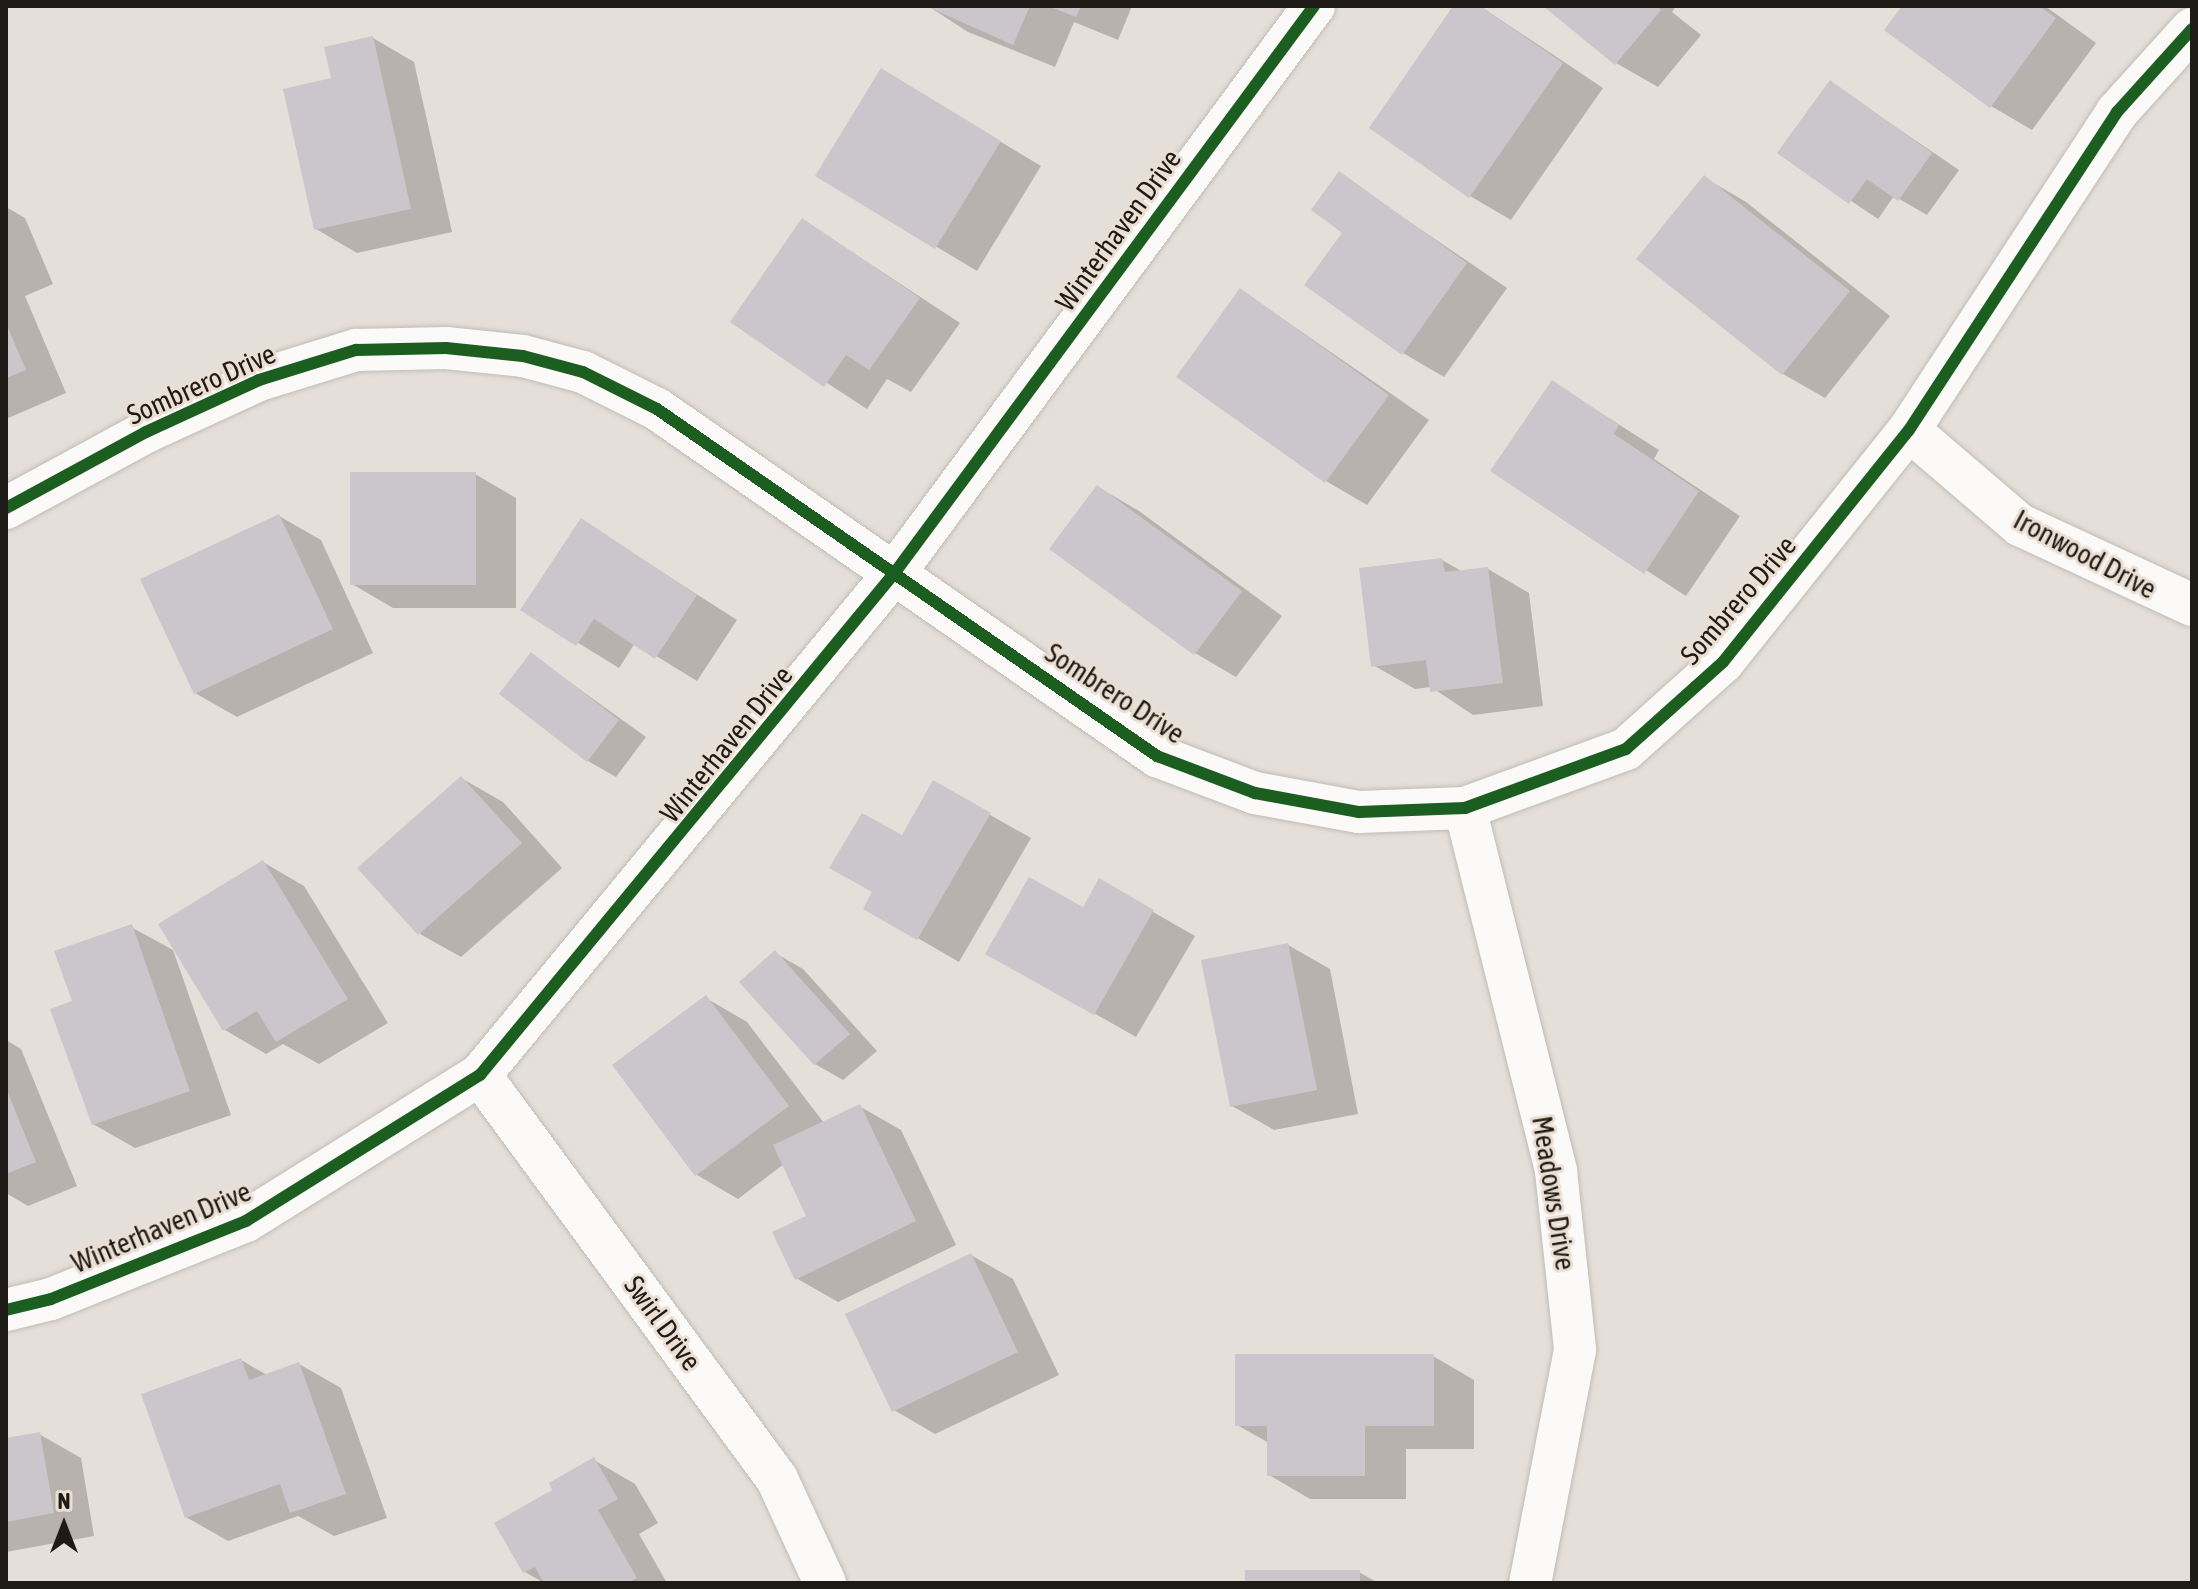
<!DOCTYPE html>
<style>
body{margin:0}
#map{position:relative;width:2198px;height:1589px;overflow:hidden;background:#e5dfd9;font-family:"Asap Condensed",sans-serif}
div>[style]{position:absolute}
.shadow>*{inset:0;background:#0003}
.building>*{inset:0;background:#cbc6cc}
.roads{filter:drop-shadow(0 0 2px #c0bcb6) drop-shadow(0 0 2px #c0bcb6)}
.street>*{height:42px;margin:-21px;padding:0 21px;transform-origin:21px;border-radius:21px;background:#fbfaf9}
.cycleway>*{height:12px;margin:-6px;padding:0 6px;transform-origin:6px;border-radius:6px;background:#1b5e20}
span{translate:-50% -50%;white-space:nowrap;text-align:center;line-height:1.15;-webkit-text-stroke:6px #ebdfd3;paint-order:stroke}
.street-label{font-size:28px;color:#1e1a15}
.frame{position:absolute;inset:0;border:8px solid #1e1a15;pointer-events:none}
.north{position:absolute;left:24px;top:1485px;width:80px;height:80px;-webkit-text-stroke:6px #ebdfd3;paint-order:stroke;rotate:0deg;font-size:22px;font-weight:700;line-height:32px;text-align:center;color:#1e1a15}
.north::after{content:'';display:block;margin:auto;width:28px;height:36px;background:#1e1a15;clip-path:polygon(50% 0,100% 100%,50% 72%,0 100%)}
</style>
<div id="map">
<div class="shadow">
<i style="clip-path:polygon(928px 6px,1132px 6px,1118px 40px,1074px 22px,1055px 67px,968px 32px)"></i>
<i style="clip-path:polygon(1455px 6px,1480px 6px,1603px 88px,1511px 220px,1470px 196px)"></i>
<i style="clip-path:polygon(1546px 6px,1676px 6px,1672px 12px,1701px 35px,1658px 87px,1616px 63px)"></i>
<i style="clip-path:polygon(1904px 6px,2045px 6px,2096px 43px,2032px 130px,1991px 106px)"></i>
<i style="clip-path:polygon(373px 38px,414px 62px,452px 232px,357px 253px,316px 229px,333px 80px)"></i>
<i style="clip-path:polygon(1831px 83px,1959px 170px,1927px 215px,1894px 196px,1878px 219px,1780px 153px)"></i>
<i style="clip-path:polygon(923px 95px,1041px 166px,977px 271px,817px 175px)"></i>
<i style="clip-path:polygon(1339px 174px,1507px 288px,1444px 377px,1403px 353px,1345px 232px)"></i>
<i style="clip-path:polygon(1705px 178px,1746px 202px,1890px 316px,1825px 398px,1783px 374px,1639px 259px)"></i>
<i style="clip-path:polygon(6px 207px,25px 218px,53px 284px,25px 296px,66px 393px,6px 419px)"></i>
<i style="clip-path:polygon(803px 220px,960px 323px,911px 392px,887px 379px,867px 409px,732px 321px)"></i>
<i style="clip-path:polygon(1241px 290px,1429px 420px,1367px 505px,1326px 481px)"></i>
<i style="clip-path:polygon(1552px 382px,1659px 450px,1654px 459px,1740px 516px,1686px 596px,1493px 471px)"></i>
<i style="clip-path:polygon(475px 474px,516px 498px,516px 608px,393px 608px,352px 584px)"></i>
<i style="clip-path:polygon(1098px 487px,1139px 511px,1282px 616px,1236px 677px,1195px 653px)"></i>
<i style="clip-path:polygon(279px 516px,321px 540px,373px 653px,237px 717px,195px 693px)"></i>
<i style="clip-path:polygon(582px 521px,737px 620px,697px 681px,635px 643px,619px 668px,523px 609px)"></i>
<i style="clip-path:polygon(1442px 560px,1463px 572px,1488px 569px,1529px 593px,1543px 706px,1473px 715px,1431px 687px,1415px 689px,1373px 665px)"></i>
<i style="clip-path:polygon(532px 655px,646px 737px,616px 777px,588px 761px)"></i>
<i style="clip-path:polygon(461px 778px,503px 802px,562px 868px,461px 957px,420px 934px)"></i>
<i style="clip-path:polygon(934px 783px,1031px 838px,959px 962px,866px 908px)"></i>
<i style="clip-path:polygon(263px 862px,304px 886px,388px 1023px,319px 1064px,283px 1044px,266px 1054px,225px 1030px)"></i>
<i style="clip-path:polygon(1099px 881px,1195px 936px,1136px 1037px,988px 953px,1083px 910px)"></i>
<i style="clip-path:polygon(131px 927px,173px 950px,231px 1115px,135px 1148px,93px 1124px,74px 1002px)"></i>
<i style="clip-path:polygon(1288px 945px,1330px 969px,1358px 1114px,1274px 1130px,1232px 1106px)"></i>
<i style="clip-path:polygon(775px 953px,803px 969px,877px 1051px,843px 1080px,815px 1064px)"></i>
<i style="clip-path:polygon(706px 998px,747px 1022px,824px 1123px,859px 1106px,901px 1130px,956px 1245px,838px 1302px,796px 1278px,809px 1217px,784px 1164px,738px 1199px,697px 1175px)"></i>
<i style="clip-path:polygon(6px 1040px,21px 1049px,77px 1186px,28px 1206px,6px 1193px)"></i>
<i style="clip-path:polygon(971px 1255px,1013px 1279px,1059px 1375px,935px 1434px,894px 1410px)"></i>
<i style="clip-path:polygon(1433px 1356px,1474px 1380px,1474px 1449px,1406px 1449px,1406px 1499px,1310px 1499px,1269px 1475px,1269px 1443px,1237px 1425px)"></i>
<i style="clip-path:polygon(241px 1360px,267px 1375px,299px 1364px,341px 1388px,387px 1518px,334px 1536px,298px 1516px,228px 1541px,186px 1517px)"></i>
<i style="clip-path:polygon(39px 1434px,81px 1458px,94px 1536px,6px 1552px,6px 1440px)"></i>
<i style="clip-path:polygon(594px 1460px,635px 1484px,658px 1523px,639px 1534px,667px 1583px,544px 1583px,525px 1572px)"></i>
<i style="clip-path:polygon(1359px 1572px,1378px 1583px,1247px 1583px)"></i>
</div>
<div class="building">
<i style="clip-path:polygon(926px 6px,1030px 6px,1013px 45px)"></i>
<i style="clip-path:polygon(1048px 6px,1081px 6px,1076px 17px)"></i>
<i style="clip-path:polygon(1453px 6px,1480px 6px,1563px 63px,1469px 198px,1369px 128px)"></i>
<i style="clip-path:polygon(1543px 6px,1656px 6px,1661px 10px,1615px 65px)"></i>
<i style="clip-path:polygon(1902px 6px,2039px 6px,2056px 18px,1990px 108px,1884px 30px)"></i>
<i style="clip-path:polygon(373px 36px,411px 209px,314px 230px,283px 89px,331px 78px,324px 47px)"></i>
<i style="clip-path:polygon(881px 68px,1001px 141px,935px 249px,815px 176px)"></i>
<i style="clip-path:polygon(1830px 80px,1932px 153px,1898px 201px,1867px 179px,1849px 204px,1777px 153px)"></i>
<i style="clip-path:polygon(1339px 171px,1467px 263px,1402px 355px,1304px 285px,1342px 233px,1311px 210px)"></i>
<i style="clip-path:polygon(1704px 175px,1850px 291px,1782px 375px,1636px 259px)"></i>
<i style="clip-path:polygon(802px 218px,920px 298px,869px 370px,846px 355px,824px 387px,730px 322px)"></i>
<i style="clip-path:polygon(1240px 288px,1389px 395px,1325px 483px,1176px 377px)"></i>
<i style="clip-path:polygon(6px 323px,26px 370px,6px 378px)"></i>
<i style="clip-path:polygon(1552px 380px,1619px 425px,1614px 434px,1699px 491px,1644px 574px,1490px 471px)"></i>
<i style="clip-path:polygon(350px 472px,476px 472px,476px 585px,350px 585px)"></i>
<i style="clip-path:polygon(1097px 485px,1242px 591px,1194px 655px,1049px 549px)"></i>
<i style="clip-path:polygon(279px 514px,333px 629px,194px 694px,140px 579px)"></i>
<i style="clip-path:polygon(581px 518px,697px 595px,655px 659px,594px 619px,576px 646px,520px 610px)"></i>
<i style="clip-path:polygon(1442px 558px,1445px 572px,1488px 567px,1503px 683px,1430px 692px,1426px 660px,1371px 667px,1359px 568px)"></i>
<i style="clip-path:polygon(531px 652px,619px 720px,587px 762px,499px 694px)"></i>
<i style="clip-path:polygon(461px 776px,522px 843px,418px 935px,357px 868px)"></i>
<i style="clip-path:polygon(933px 780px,991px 813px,917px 940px,863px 909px,872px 892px,829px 868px,862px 813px,902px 835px)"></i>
<i style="clip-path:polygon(263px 860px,348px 999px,276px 1042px,257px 1011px,223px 1031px,158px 924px)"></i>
<i style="clip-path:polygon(1029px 877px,1083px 907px,1099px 878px,1154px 910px,1094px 1015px,985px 954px)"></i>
<i style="clip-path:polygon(132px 924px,190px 1091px,92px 1125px,50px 1009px,72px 1001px,54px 951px)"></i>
<i style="clip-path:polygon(1288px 943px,1317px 1090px,1230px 1107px,1201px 960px)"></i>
<i style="clip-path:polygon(775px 950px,850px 1034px,814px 1065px,739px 982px)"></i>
<i style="clip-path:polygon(706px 995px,789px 1106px,695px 1176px,612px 1065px)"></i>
<i style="clip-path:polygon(6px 1088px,36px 1162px,6px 1174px)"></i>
<i style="clip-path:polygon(860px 1104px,916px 1221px,795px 1280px,772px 1232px,806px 1216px,773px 1145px)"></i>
<i style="clip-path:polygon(971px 1253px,1018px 1352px,892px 1412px,845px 1314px)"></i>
<i style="clip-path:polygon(1235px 1354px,1434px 1354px,1434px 1426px,1365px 1426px,1365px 1476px,1267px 1476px,1267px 1426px,1235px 1426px)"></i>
<i style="clip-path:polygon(241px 1358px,249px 1380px,299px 1362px,346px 1494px,290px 1513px,280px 1484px,185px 1518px,141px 1394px)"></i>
<i style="clip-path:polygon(40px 1432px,54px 1513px,6px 1522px,6px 1438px)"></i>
<i style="clip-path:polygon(594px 1457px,618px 1499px,598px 1510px,637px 1578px,628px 1583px,544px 1583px,535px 1567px,523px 1573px,494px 1523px,552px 1490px,549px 1483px)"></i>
<i style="clip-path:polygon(1245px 1570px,1360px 1570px,1360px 1583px,1245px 1583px)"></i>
</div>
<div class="roads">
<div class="street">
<i style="left:1909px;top:430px;width:146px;rotate:40.6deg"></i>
<i style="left:2020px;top:525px;width:190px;rotate:24.9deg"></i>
<i style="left:6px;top:508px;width:159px;rotate:-28.5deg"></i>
<i style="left:146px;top:432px;width:124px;rotate:-24.7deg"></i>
<i style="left:259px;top:380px;width:102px;rotate:-17.2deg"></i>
<i style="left:356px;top:350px;width:90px;rotate:-1.3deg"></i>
<i style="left:446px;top:348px;width:77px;rotate:5.9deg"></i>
<i style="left:523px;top:356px;width:62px;rotate:14.9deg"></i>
<i style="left:583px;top:372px;width:83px;rotate:26.6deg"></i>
<i style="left:657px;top:409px;width:609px;rotate:34.76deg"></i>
<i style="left:1157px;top:756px;width:105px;rotate:20.7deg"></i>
<i style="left:1255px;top:793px;width:106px;rotate:10.4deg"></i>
<i style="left:1359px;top:812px;width:106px;rotate:-2.2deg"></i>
<i style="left:1465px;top:808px;width:171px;rotate:-20.1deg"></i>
<i style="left:1626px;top:749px;width:130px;rotate:-41.9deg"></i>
<i style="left:1723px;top:662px;width:297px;rotate:-51.3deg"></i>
<i style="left:1909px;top:430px;width:380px;rotate:-56.8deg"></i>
<i style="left:2117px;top:112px;width:112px;rotate:-47.9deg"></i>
<i style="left:1465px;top:808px;width:374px;rotate:75.9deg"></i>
<i style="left:1556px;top:1171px;width:180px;rotate:83.9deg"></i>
<i style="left:1575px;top:1350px;width:237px;rotate:100.9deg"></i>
<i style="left:480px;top:1075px;width:501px;rotate:53.68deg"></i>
<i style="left:777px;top:1479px;width:115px;rotate:65.2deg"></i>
<i style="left:6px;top:1310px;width:46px;rotate:-13.7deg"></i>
<i style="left:51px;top:1299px;width:210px;rotate:-21.8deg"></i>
<i style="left:246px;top:1221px;width:276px;rotate:-32deg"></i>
<i style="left:480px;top:1075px;width:654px;rotate:-50.46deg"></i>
<i style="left:896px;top:571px;width:703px;rotate:-53.51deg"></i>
</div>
</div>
<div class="cycleway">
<i style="left:6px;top:508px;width:159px;rotate:-28.5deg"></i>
<i style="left:146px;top:432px;width:124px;rotate:-24.7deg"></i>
<i style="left:259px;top:380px;width:102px;rotate:-17.2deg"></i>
<i style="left:356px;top:350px;width:90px;rotate:-1.3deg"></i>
<i style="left:446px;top:348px;width:77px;rotate:5.9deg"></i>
<i style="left:523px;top:356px;width:62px;rotate:14.9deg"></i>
<i style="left:583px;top:372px;width:83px;rotate:26.6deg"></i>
<i style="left:657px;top:409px;width:609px;rotate:34.76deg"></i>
<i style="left:1157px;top:756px;width:105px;rotate:20.7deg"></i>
<i style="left:1255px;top:793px;width:106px;rotate:10.4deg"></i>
<i style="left:1359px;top:812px;width:106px;rotate:-2.2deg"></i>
<i style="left:1465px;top:808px;width:171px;rotate:-20.1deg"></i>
<i style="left:1626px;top:749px;width:130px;rotate:-41.9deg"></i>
<i style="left:1723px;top:662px;width:297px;rotate:-51.3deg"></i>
<i style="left:1909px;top:430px;width:380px;rotate:-56.8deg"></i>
<i style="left:2117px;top:112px;width:112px;rotate:-47.9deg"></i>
<i style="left:6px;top:1310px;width:46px;rotate:-13.7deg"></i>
<i style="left:51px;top:1299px;width:210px;rotate:-21.8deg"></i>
<i style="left:246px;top:1221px;width:276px;rotate:-32deg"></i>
<i style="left:480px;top:1075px;width:654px;rotate:-50.46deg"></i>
<i style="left:896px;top:571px;width:703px;rotate:-53.51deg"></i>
</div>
<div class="street-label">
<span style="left:1118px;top:230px;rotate:-54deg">Winterhaven Drive</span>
<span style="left:201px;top:384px;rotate:-24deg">Sombrero Drive</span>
<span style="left:2085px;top:554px;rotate:28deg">Ironwood Drive</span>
<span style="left:1738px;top:600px;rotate:-49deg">Sombrero Drive</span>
<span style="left:1115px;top:693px;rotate:33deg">Sombrero Drive</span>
<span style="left:726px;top:744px;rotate:-51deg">Winterhaven Drive</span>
<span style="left:1554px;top:1193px;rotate:81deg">Meadows Drive</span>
<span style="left:161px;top:1227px;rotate:-23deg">Winterhaven Drive</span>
<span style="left:663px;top:1323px;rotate:54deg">Swirl Drive</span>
</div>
<div class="frame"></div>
<div class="north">N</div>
</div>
